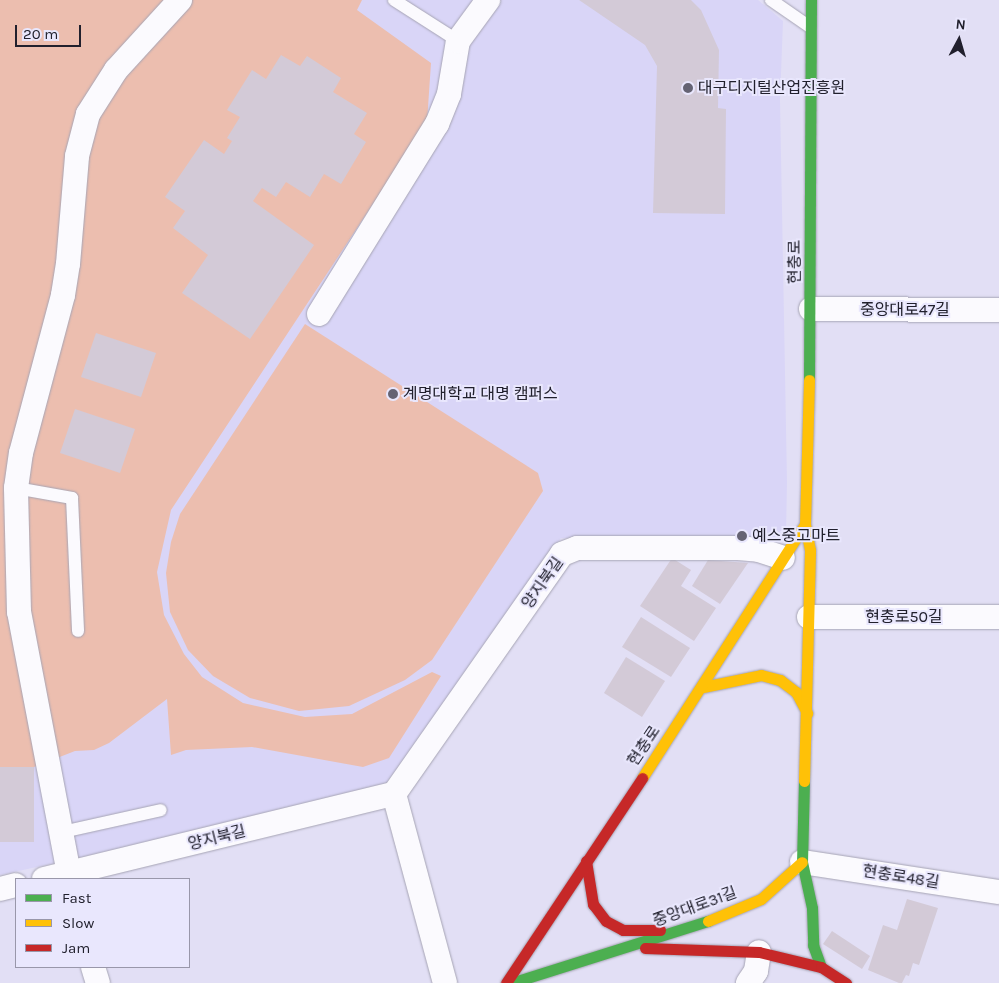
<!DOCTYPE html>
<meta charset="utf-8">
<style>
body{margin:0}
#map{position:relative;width:999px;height:983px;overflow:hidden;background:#e2dff5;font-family:Karla,"Noto Sans KR",sans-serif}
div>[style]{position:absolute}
.built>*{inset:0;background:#d9d5f7}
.green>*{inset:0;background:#ecbeaf}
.building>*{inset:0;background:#d3cad7}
.roads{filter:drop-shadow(0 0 1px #a6a4b4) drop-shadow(0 0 1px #a6a4b4)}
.lane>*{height:12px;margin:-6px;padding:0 6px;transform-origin:6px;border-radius:6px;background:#fbfafe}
.street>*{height:24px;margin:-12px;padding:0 12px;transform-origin:12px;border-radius:12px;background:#fbfafe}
.fast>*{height:11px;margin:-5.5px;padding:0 5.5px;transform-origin:5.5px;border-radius:5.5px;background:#4caf50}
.slow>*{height:11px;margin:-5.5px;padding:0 5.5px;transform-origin:5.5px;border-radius:5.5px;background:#ffc107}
.jam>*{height:11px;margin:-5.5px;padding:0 5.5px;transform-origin:5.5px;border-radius:5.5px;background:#c62828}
.dots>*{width:14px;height:14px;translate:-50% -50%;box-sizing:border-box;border:2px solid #e9e7fd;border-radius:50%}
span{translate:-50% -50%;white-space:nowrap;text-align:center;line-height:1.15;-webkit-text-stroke:4px #e9e7fd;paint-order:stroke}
.poi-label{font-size:16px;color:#21202d}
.left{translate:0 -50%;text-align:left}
.street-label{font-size:16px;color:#21202d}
.legend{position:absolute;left:15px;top:878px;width:175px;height:90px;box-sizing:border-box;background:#e9e7fd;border:1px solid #9997aa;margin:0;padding:6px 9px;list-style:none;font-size:15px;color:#21202d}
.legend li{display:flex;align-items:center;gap:10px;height:25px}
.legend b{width:25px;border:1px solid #9997aa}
.north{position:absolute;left:934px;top:15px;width:50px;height:50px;-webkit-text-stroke:4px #e9e7fd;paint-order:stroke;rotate:6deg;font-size:14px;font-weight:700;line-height:20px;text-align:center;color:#21202d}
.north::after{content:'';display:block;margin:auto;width:18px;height:22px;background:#21202d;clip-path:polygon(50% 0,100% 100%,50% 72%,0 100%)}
.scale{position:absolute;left:15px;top:25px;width:66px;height:22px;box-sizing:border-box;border:2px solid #21202d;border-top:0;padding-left:6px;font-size:15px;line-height:18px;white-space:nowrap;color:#21202d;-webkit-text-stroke:4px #e9e7fd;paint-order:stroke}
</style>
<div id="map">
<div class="built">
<i style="clip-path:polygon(0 0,758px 0,783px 21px,780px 100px,787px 482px,786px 534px,781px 541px,745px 543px,561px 538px,380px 792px,0 875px)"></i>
</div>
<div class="green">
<i style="clip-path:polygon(0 0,362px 0,357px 10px,431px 63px,427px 122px,171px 510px,157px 572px,164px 615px,184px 654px,202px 677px,243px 703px,305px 717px,352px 714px,432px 672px,441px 676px,389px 758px,363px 767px,252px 747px,186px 750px,171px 755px,167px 699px,109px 743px,94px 750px,75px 751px,34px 767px,0 767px)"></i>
<i style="clip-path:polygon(305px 324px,538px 473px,543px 491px,432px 660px,405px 680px,349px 706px,299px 711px,250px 698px,213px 676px,188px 650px,170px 612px,166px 573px,171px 542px,180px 514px)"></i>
</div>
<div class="building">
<i style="clip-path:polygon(579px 0,691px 0,701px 10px,719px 50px,718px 108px,726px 109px,725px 214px,653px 213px,657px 66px,645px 45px)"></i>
<i style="clip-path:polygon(281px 55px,300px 66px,307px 56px,341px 78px,333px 92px,367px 113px,354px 134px,366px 142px,341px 184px,324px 174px,310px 197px,286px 182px,276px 197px,262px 188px,253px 201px,314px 245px,250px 339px,182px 293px,208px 255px,173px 228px,185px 211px,165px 197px,204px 140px,224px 154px,232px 141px,227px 138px,240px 117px,227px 110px,252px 70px,266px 79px)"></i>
<i style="clip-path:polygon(96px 333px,156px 353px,141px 397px,81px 377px)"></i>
<i style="clip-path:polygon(75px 409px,135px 429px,120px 473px,60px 453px)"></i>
<i style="clip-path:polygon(672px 558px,691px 570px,681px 586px,716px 608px,694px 641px,640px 606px)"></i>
<i style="clip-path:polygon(708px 560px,748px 563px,720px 604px,692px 586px)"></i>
<i style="clip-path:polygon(641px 617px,690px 648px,671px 677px,622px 647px)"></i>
<i style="clip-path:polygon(626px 657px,665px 681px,642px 717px,604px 693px)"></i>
<i style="clip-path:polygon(0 767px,34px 767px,34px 842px,0 842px)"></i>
<i style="clip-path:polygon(907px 899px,938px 908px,919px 965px,913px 963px,909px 976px,906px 975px,902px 983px,899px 983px,868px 970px,883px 925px,897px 930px)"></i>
<i style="clip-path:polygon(832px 931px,870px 956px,862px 969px,823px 944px)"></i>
</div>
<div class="roads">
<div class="lane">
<i style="left:394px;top:0;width:76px;rotate:32.6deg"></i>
<i style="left:771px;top:0;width:47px;rotate:34.7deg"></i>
<i style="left:16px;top:488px;width:57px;rotate:10.1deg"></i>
<i style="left:72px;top:498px;width:133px;rotate:87.4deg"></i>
<i style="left:62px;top:832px;width:101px;rotate:-12.5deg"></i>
</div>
<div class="street">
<i style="left:811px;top:309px;width:188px;rotate:0.3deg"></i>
<i style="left:319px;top:314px;width:224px;rotate:-58.2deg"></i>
<i style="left:437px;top:124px;width:32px;rotate:-68deg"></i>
<i style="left:449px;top:94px;width:54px;rotate:-80.4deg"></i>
<i style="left:458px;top:41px;width:51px;rotate:-53.8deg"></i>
<i style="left:809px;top:617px;width:190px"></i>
<i style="left:394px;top:794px;width:196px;rotate:74.9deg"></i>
<i style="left:802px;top:862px;width:199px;rotate:8.7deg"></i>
<i style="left:44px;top:879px;width:360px;rotate:-13.7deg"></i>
<i style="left:394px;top:794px;width:293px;rotate:-55deg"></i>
<i style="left:562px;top:554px;width:16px;rotate:-22deg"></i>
<i style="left:577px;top:548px;width:161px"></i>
<i style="left:738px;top:548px;width:21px;rotate:5deg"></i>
<i style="left:759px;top:550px;width:25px;rotate:18deg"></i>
<i style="left:70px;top:879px;width:272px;rotate:-100.8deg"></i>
<i style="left:19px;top:612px;width:124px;rotate:-91.4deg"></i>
<i style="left:16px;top:488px;width:35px;rotate:-82deg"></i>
<i style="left:21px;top:453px;width:163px;rotate:-75.1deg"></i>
<i style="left:63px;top:295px;width:31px;rotate:-81deg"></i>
<i style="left:68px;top:264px;width:108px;rotate:-85.2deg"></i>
<i style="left:77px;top:156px;width:43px;rotate:-75.3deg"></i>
<i style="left:88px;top:114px;width:52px;rotate:-57.5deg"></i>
<i style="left:116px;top:70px;width:95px;rotate:-47.6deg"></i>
<i style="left:0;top:889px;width:16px;rotate:-14deg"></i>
<i style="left:93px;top:967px;width:17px;rotate:73deg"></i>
<i style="left:748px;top:983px;width:14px;rotate:-56deg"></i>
<i style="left:756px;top:971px;width:19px;rotate:-81deg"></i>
</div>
<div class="fast">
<i style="left:809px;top:380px;width:380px;rotate:-89.7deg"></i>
<i style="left:804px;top:781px;width:81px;rotate:91.4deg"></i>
<i style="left:802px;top:862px;width:47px;rotate:77.7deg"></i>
<i style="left:812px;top:908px;width:37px;rotate:88deg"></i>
<i style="left:813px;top:945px;width:23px;rotate:70deg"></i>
<i style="left:511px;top:983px;width:207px;rotate:-17.5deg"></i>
</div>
<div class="slow">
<i style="left:703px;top:687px;width:59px;rotate:-11.7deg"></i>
<i style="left:761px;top:675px;width:20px;rotate:15deg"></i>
<i style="left:780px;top:680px;width:20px;rotate:37deg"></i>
<i style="left:796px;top:692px;width:24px;rotate:62deg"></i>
<i style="left:642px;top:778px;width:302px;rotate:-57.3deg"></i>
<i style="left:804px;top:781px;width:231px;rotate:-88.5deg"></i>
<i style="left:810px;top:550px;width:26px;rotate:-101deg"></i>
<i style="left:805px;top:524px;width:144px;rotate:-88.4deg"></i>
<i style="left:708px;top:921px;width:57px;rotate:-22.5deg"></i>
<i style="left:761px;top:899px;width:55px;rotate:-42.1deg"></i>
</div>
<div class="jam">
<i style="left:586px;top:861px;width:44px;rotate:80.8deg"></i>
<i style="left:593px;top:904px;width:21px;rotate:53deg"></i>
<i style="left:606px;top:921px;width:19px;rotate:28deg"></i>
<i style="left:623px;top:930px;width:37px"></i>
<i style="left:645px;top:948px;width:114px;rotate:2deg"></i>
<i style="left:759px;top:952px;width:64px;rotate:13.6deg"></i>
<i style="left:821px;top:967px;width:30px;rotate:33deg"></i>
<i style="left:506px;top:983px;width:246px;rotate:-56.4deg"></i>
</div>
</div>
<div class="dots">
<i style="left:688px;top:88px;background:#656373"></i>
<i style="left:393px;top:394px;background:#656373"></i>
<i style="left:742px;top:536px;background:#656373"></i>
</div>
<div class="poi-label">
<span class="left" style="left:698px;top:88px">대구디지털산업진흥원</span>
<span class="left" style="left:403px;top:394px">계명대학교 대명 캠퍼스</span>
<span class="left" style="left:752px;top:536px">예스중고마트</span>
</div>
<div class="street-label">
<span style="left:795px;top:262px;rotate:-90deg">현충로</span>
<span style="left:905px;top:310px">중앙대로47길</span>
<span style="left:543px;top:583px;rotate:-55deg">양지북길</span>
<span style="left:904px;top:617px">현충로50길</span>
<span style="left:644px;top:746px;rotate:-56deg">현충로</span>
<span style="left:217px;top:838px;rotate:-14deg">양지북길</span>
<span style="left:901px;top:877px;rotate:9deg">현충로48길</span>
<span style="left:695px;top:907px;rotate:-20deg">중앙대로31길</span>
</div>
<ul class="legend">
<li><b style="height:6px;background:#4caf50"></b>Fast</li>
<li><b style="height:6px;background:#ffc107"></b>Slow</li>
<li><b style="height:6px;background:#c62828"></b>Jam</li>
</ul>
<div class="north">N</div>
<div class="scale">20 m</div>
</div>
